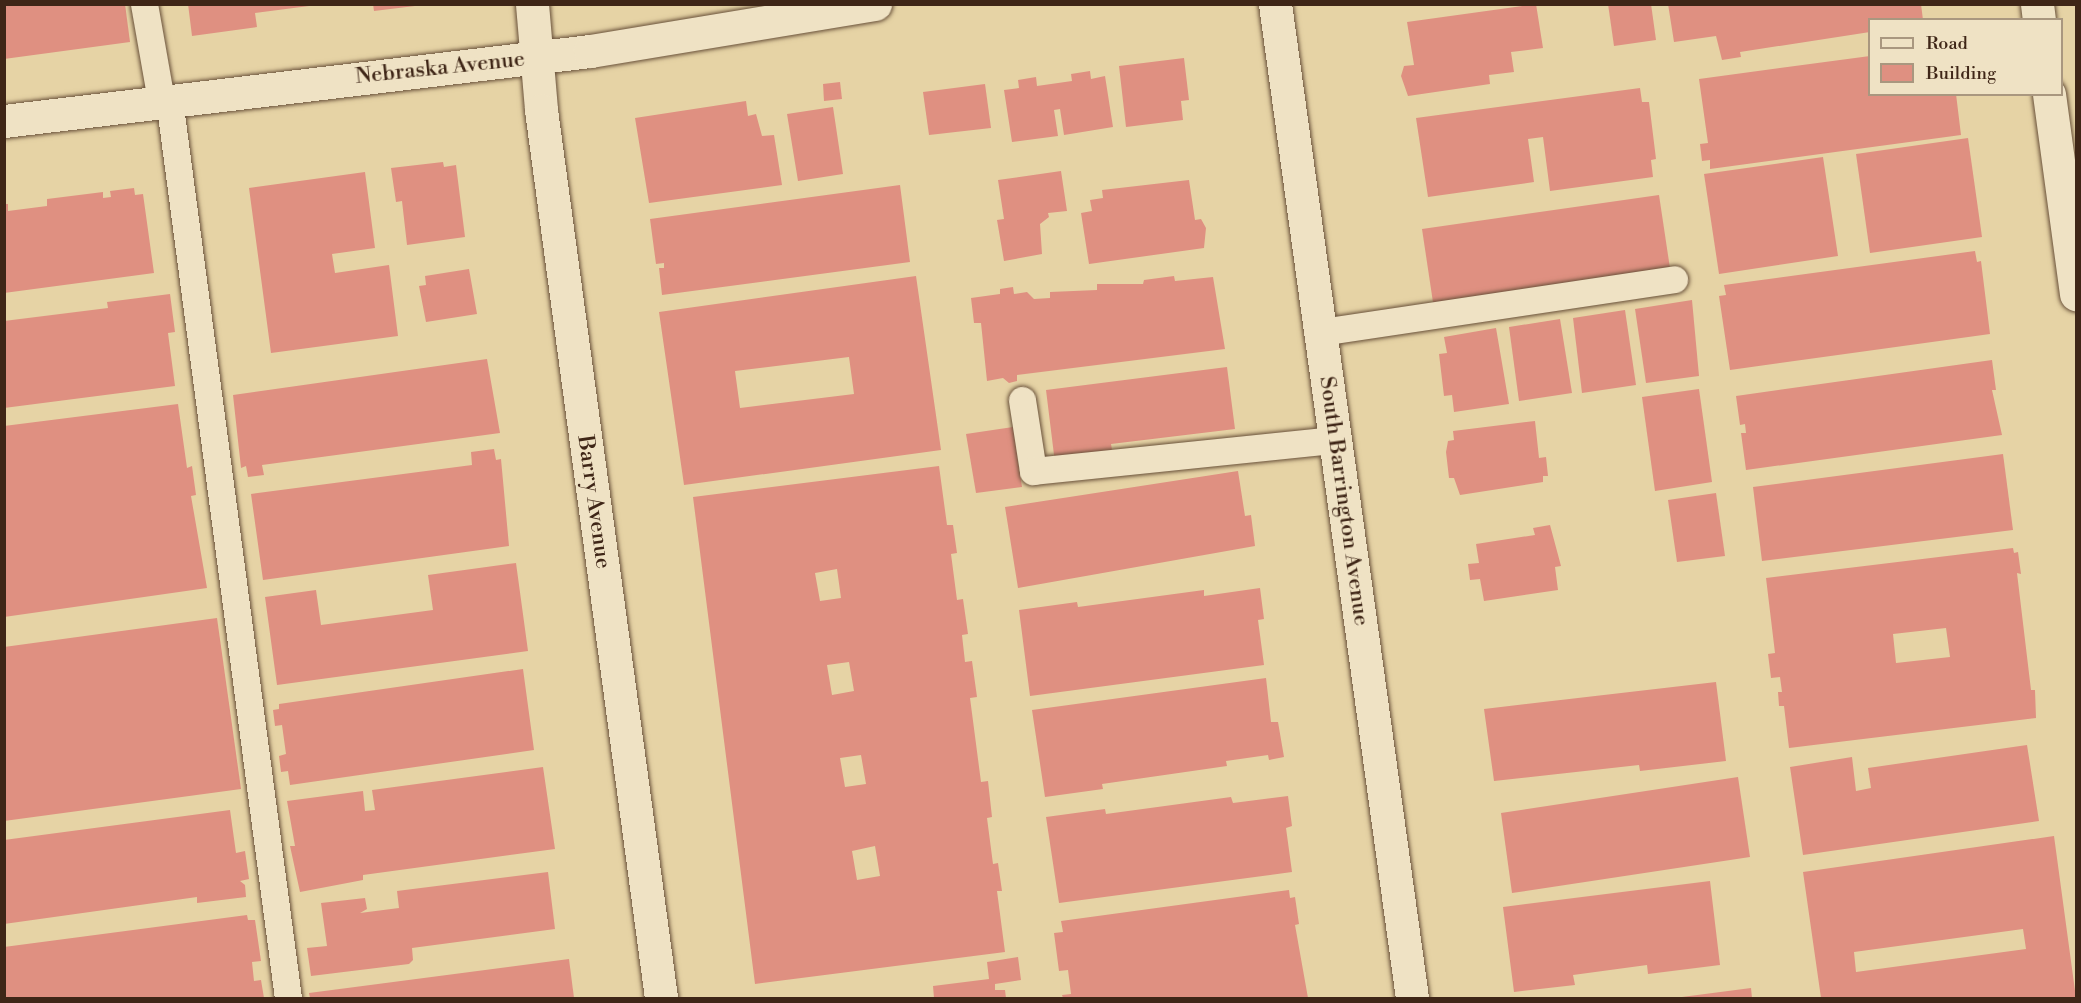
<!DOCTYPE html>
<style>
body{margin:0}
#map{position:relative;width:2081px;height:1003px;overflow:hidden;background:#e6d3a5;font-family:"Libre Bodoni",serif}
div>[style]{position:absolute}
.building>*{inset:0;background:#df9081}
.roads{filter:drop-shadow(0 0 2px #69513a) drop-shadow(0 0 2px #69513a)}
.lane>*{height:27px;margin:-13.5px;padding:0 13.5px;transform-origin:13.5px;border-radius:13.5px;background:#efe2c4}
.street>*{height:33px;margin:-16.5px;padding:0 16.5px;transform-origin:16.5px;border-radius:16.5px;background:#efe2c4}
.secondary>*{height:33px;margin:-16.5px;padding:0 16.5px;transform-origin:16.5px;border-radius:16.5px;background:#efe2c4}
span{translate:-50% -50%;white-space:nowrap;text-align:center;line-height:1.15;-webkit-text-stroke:4.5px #efe2c4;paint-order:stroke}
.street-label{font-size:22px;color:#3f2617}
.frame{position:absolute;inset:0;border:6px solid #3f2617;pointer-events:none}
.legend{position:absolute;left:1868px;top:18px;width:195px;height:78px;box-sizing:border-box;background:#efe2c4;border:2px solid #a9977f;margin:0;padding:8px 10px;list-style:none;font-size:18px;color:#3f2617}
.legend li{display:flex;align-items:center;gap:12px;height:30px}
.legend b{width:30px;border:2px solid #a9977f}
</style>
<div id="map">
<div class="building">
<i style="clip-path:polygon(4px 4px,125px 4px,130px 42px,4px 59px)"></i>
<i style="clip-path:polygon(188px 4px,309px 4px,309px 6px,255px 13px,257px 27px,192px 36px)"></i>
<i style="clip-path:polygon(373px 4px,415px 4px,415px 6px,374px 11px)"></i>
<i style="clip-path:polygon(1536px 4px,1543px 48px,1511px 52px,1514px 72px,1489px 75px,1490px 84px,1408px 96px,1401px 76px,1404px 66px,1414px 65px,1407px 22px)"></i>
<i style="clip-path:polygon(1608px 4px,1651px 4px,1656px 40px,1614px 46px)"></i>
<i style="clip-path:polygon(1668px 4px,1921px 4px,1923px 20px,1870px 20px,1870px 32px,1740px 52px,1741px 57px,1722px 60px,1716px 36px,1674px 42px)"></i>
<i style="clip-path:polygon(1870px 56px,1870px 94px,1956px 94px,1961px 135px,1710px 169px,1710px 160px,1702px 161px,1700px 144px,1708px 143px,1699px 79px)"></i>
<i style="clip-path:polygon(1184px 58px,1189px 100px,1181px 101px,1183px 120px,1126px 127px,1119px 66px)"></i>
<i style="clip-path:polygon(1090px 71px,1091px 79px,1105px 76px,1113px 127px,1064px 135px,1060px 109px,1054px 110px,1058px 136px,1012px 142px,1004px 90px,1019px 88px,1018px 80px,1036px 77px,1037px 86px,1072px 81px,1071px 74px)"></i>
<i style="clip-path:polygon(840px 82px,842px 99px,824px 101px,823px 84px)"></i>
<i style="clip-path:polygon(985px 84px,991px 128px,929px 135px,923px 92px)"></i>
<i style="clip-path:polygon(1640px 88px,1642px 102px,1649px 102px,1656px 159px,1651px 160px,1653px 177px,1550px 191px,1543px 137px,1528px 139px,1534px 182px,1428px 197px,1416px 118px)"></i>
<i style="clip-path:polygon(746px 101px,748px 116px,756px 114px,762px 136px,774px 135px,782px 185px,649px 203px,635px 118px)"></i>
<i style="clip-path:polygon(833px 107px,843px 174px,798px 181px,787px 114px)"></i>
<i style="clip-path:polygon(1968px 138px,1982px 237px,1870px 253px,1856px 154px)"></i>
<i style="clip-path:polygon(1823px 157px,1838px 256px,1719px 274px,1704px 174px)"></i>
<i style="clip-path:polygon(443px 162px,444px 167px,456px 165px,465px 237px,407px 245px,402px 201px,396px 202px,391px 168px)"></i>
<i style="clip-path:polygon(1061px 171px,1067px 211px,1048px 213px,1049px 217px,1040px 224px,1042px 254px,1004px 261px,997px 220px,1004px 219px,998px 180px)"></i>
<i style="clip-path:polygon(365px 172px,375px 248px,332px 254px,335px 273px,389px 265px,398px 336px,271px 353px,249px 188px)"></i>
<i style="clip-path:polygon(1189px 180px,1195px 220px,1201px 219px,1206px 228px,1204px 248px,1089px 264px,1081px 213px,1092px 211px,1090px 200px,1103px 198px,1102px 190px)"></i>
<i style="clip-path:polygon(900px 185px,910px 262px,662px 295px,659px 268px,664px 268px,664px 263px,656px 264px,650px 219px)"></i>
<i style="clip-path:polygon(134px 188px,135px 195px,143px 194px,154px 273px,4px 293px,4px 204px,8px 204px,8px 211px,47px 206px,47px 199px,103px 192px,103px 198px,111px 197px,110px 191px)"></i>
<i style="clip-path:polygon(1659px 195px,1671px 275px,1434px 309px,1422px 229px)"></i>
<i style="clip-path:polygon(1975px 251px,1977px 262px,1981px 261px,1990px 334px,1730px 370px,1719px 296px,1726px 295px,1724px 285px)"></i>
<i style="clip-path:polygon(469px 269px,477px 314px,426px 322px,419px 286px,426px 285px,425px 276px)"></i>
<i style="clip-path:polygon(evenodd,916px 276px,941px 450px,684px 485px,659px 312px,916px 276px,849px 357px,854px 394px,740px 408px,735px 371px,849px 357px)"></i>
<i style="clip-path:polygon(1174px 276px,1175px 281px,1213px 277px,1225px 349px,1017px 375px,1017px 381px,1009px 383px,1003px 378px,987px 381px,981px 323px,974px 323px,971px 298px,1000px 294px,1000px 289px,1013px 287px,1014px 294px,1027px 292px,1034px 299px,1050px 298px,1050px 292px,1097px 290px,1097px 284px,1143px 284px,1144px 280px)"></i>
<i style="clip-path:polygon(170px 294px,175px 332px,168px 333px,175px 386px,4px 408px,4px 321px,108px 308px,107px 302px)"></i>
<i style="clip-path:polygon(1692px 300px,1699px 376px,1646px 383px,1635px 309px)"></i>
<i style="clip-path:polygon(1625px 310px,1636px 385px,1582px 393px,1573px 318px)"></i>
<i style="clip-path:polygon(1560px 319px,1572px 393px,1519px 401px,1509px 327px)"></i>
<i style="clip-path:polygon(1496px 328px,1509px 404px,1454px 412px,1452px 395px,1444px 396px,1439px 354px,1447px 353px,1444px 337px)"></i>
<i style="clip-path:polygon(487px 359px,500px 433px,262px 465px,264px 475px,248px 477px,246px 466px,241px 468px,233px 395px)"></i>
<i style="clip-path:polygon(1992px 360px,1996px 390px,1992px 390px,2002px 435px,1746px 470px,1741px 433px,1746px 433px,1745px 424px,1740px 425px,1736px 396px)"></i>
<i style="clip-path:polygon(1227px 367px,1235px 429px,1111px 444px,1113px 455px,1055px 463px,1046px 390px)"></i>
<i style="clip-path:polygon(1699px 389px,1712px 482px,1655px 491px,1642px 397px)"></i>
<i style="clip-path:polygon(178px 404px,187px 468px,192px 466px,196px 495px,191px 496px,207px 588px,4px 617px,4px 426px)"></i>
<i style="clip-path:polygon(1535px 421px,1539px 458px,1546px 457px,1548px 476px,1543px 476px,1543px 482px,1460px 495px,1454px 478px,1449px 478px,1446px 452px,1448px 441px,1454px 440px,1453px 431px)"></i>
<i style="clip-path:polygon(1013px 427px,1022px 487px,976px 493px,966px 434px)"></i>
<i style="clip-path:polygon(494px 449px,496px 460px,501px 459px,509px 546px,263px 580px,251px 494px,472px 465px,471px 452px)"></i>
<i style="clip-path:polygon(2003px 454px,2013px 530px,1762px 561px,1753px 487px)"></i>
<i style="clip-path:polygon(evenodd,939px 466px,947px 525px,953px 525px,957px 553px,951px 554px,957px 600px,963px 599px,968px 634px,962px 635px,965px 662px,972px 661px,977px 697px,970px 698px,981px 782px,988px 781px,992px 817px,987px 818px,993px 864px,998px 863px,1002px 891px,997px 891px,1005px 952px,755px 984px,693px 497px,939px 466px,837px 569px,841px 598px,820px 601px,815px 573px,837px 569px,939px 466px,849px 662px,854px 691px,832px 695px,827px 665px,849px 662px,939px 466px,861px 755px,866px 784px,845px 787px,840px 758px,861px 755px,939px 466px,875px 846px,880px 876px,857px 880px,852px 851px,875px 846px)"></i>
<i style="clip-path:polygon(1238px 471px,1245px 516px,1251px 515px,1255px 546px,1018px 588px,1005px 507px)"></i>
<i style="clip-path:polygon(1716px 493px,1725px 556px,1677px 562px,1668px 500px)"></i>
<i style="clip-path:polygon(1550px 525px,1561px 566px,1555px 567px,1558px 590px,1484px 601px,1480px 579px,1470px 580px,1468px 564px,1479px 563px,1476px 544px,1535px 535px,1533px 528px)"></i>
<i style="clip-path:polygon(evenodd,2013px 548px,2014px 553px,2018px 552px,2021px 574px,2017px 573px,2031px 690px,2035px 690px,2036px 718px,1789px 748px,1784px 706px,1779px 706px,1778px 692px,1782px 692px,1780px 677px,1771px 678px,1768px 654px,1775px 653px,1766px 578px,2013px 548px,1946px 628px,1950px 657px,1896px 663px,1893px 634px,1946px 628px)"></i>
<i style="clip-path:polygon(516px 563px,528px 651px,277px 685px,265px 597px,316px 590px,321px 625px,433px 610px,428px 575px)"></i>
<i style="clip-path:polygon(1260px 588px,1264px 619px,1258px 620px,1264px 665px,1030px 696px,1019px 610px,1077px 602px,1078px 607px,1204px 590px,1204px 596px)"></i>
<i style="clip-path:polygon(217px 618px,241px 789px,4px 821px,4px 647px)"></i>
<i style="clip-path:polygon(523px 669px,534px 750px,290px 785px,288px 771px,281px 772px,279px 756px,286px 754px,282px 725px,275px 726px,273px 710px,279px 709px,279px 704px)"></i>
<i style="clip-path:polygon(1266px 678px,1271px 722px,1278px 722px,1284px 757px,1269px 760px,1268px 755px,1226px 761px,1227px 766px,1102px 784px,1103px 789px,1045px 797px,1032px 710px)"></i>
<i style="clip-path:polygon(1716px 682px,1726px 761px,1640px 771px,1639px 765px,1494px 781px,1484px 709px)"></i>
<i style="clip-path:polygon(2027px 745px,2039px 821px,1803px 855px,1790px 767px,1852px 757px,1856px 791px,1871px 788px,1868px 768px)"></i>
<i style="clip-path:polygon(543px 767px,555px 849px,363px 875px,363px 880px,300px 892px,290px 846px,295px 846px,287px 801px,363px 791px,365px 811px,375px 810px,372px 790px)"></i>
<i style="clip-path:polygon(1738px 777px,1750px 857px,1512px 893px,1501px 813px)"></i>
<i style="clip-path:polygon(1288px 796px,1292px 826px,1286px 828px,1292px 872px,1059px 903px,1046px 817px,1105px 809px,1106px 814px,1231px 797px,1233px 803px)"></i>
<i style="clip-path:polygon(230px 810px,236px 853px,245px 851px,249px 879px,240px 881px,245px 885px,246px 897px,197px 903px,197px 897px,4px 924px,4px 840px)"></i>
<i style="clip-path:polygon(evenodd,2054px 836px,2076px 998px,1821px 998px,1803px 872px,2054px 836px,2023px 929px,2026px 949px,1856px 972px,1854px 952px,2023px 929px)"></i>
<i style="clip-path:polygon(548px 872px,555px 929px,412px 948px,413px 960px,409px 964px,311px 976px,307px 948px,327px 946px,321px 903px,365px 898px,367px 909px,360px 913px,399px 908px,397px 891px)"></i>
<i style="clip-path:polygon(1710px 881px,1720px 965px,1648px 974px,1647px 965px,1573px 975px,1575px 985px,1514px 992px,1503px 907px)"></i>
<i style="clip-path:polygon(1289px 890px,1290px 898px,1295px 897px,1299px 924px,1295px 925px,1308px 998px,1063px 998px,1062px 995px,1071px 994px,1068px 970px,1059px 971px,1054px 933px,1063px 932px,1061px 921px)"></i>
<i style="clip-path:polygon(247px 915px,248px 920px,255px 920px,261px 961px,252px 962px,254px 981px,261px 980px,264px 998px,4px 998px,4px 947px)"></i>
<i style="clip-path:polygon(1018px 957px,1021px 980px,995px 984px,995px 990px,1005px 990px,1006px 998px,934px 998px,933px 986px,989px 979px,987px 962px)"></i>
<i style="clip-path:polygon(569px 959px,574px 998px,310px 998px,309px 993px)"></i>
<i style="clip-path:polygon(1751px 988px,1752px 998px,1682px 998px,1682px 997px)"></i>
</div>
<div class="roads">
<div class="lane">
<i style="left:144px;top:4px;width:97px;rotate:80deg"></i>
<i style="left:169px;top:99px;width:907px;rotate:82.46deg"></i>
<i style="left:1321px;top:332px;width:357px;rotate:-8.5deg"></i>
<i style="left:1022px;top:400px;width:72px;rotate:81.2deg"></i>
<i style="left:1033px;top:471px;width:304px;rotate:-5.9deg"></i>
</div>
<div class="street">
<i style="left:532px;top:4px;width:106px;rotate:85.1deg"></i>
<i style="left:541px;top:110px;width:896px;rotate:82.3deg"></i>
<i style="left:2037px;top:4px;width:16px;rotate:83deg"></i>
<i style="left:2049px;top:94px;width:202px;rotate:82.3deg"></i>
<i style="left:4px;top:121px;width:590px;rotate:-6.81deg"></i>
<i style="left:590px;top:51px;width:289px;rotate:-9.4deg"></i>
</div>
<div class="secondary">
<i style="left:1275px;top:4px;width:1003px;rotate:82.15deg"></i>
</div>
</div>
<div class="street-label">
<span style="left:440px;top:68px;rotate:-6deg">Nebraska Avenue</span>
<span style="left:1344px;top:501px;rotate:82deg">South Barrington Avenue</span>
<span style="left:594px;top:502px;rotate:82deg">Barry Avenue</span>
</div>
<div class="frame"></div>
<ul class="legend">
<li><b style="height:8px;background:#efe2c4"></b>Road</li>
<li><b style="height:16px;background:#df9081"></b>Building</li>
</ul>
</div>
